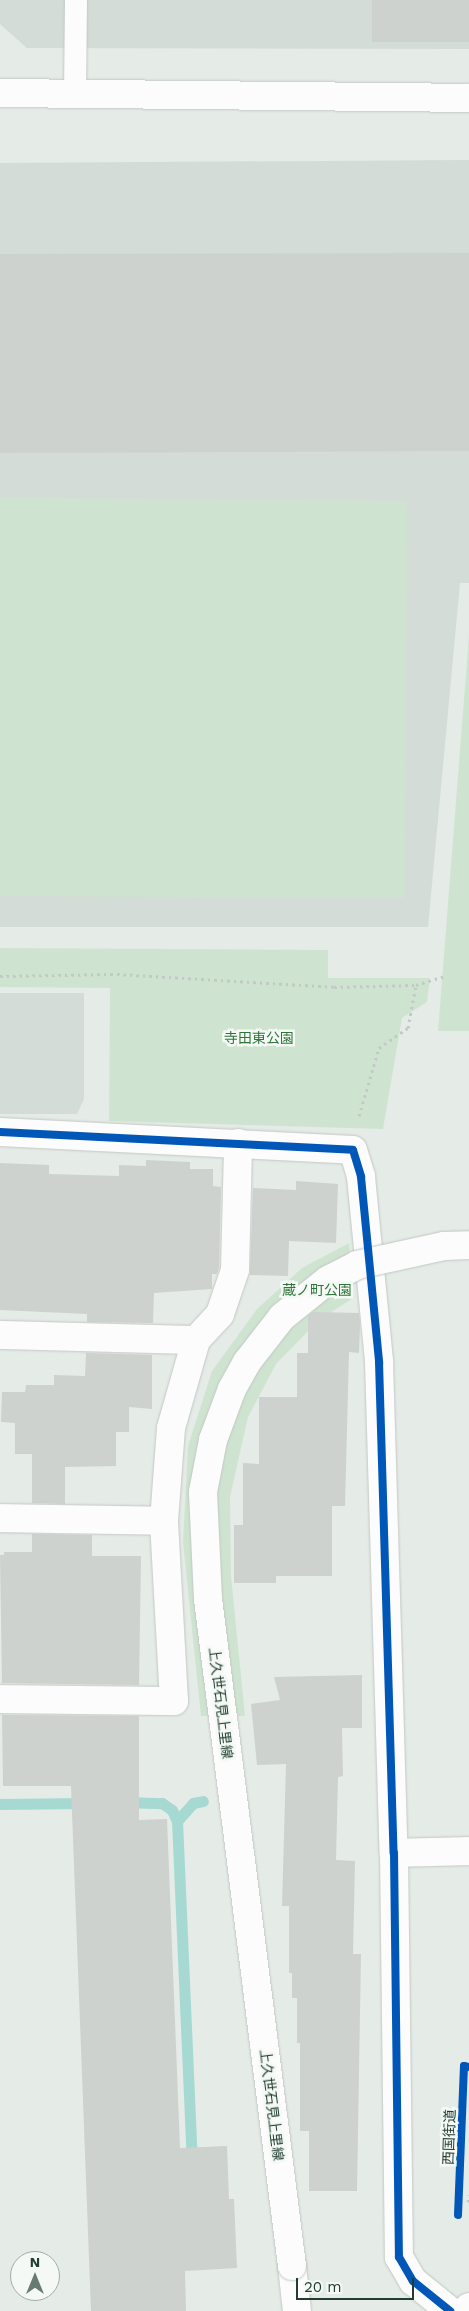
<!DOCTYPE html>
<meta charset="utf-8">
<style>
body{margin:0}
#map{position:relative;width:469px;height:2311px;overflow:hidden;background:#e5ebe7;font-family:"Work Sans","Noto Sans JP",sans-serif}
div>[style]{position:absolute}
.built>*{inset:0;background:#d3dcd6}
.green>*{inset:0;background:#cfe4d0}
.stream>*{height:11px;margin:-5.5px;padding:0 5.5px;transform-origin:5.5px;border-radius:5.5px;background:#a7d9d3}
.building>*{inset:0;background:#cdd2cf}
.path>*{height:3px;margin-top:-1.5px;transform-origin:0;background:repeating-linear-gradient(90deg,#c2cac5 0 2.5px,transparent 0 6.5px)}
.roads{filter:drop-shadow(0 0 1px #c2c8c4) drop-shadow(0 0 1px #c2c8c4)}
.lane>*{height:22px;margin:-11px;padding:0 11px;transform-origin:11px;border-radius:11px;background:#fbfcfb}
.street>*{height:28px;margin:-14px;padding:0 14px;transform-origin:14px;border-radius:14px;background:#fbfcfb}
.secondary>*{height:28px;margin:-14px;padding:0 14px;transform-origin:14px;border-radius:14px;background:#fbfcfb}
.bridges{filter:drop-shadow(0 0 1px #c1c8c4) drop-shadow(0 0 1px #c1c8c4)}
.secondary-bridge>*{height:28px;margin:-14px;padding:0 14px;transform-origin:14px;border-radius:14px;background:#fbfcfb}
.cycleway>*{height:8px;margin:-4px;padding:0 4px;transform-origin:4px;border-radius:4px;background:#0057b8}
span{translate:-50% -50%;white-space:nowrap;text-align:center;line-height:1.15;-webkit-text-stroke:5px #f4f9f5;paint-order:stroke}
.park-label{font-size:14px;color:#2d7538}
.street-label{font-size:14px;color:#233e30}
.north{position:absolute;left:10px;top:2251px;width:50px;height:50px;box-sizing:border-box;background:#f4f9f5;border:1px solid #a0aea6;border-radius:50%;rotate:0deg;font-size:14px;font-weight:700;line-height:20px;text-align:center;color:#233e30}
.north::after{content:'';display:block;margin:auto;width:18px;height:22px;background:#677b70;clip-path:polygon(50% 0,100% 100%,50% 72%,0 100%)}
.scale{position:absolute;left:296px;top:2278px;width:118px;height:22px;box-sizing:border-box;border:2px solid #233e30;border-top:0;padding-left:6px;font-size:15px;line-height:18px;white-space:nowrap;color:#233e30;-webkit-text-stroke:4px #f4f9f5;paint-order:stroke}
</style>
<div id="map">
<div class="built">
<i style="clip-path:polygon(0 0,469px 0,469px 49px,27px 48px,0 24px)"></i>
<i style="clip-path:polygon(469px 160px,469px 583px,460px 583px,428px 927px,0 927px,0 163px)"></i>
<i style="clip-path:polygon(0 993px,84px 993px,84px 1099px,77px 1114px,0 1114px)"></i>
</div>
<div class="green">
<i style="clip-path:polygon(0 498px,407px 501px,405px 898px,0 896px)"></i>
<i style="clip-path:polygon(469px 635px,469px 1031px,438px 1031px)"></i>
<i style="clip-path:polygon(0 948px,328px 950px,328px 978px,430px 978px,427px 1002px,402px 1018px,383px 1129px,109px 1121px,110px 988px,0 987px)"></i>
<i style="clip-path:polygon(349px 1243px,353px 1298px,319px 1320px,276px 1364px,248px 1417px,230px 1497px,231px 1576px,245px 1716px,201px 1716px,183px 1542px,188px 1446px,212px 1371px,257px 1309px,302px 1268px)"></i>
</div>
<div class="stream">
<i style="left:124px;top:1802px;width:38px;rotate:2deg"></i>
<i style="left:162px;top:1803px;width:12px;rotate:35deg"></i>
<i style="left:172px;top:1810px;width:12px;rotate:66deg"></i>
<i style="left:177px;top:1821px;width:342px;rotate:87.5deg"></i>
<i style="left:0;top:1804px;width:86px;rotate:-0.7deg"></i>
<i style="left:177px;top:1821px;width:24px;rotate:-48deg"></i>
<i style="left:193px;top:1803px;width:10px;rotate:-11deg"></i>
</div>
<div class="building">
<i style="clip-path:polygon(372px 0,469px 0,469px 42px,372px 42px)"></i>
<i style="clip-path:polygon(469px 253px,469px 451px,0 453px,0 254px)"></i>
<i style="clip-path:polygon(146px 1160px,190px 1162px,190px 1169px,213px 1169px,213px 1186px,221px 1187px,219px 1267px,217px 1274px,212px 1274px,212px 1289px,154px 1293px,153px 1323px,87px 1322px,87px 1314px,0 1310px,0 1163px,49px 1165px,49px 1174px,119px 1176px,119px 1165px,146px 1166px)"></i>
<i style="clip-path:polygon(296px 1181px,338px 1184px,336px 1243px,289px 1241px,288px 1276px,250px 1275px,253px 1188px,296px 1190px)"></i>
<i style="clip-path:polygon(313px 1312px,359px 1313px,360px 1325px,359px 1353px,349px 1352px,345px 1506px,332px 1506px,332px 1576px,276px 1576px,276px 1583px,234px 1583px,234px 1525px,243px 1525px,243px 1463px,259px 1464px,259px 1397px,297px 1397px,297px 1353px,308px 1353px,308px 1316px)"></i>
<i style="clip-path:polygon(86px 1353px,152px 1355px,152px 1409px,129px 1407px,129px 1432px,116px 1432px,116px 1466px,65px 1467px,65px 1504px,32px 1503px,32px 1454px,15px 1454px,15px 1423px,1px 1422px,2px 1392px,25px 1392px,26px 1385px,54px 1385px,54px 1375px,85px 1376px)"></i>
<i style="clip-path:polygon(32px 1534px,92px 1535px,92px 1556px,141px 1556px,139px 1685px,2px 1683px,0 1555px,4px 1555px,4px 1552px,32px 1552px)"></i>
<i style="clip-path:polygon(362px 1675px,362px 1728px,342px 1728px,343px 1776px,338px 1777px,336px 1860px,355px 1861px,353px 1954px,361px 1954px,357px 2191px,309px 2191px,309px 2131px,300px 2131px,300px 2043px,297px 2043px,297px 1998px,292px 1998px,292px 1973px,289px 1973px,289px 1906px,282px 1906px,286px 1764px,257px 1765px,251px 1704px,280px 1700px,274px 1677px)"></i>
<i style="clip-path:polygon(2px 1715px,139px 1716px,139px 1820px,167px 1819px,180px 2148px,227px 2146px,229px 2199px,234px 2199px,237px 2268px,185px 2271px,186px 2311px,91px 2311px,71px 1786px,3px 1786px)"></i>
</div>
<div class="path">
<i style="left:0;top:976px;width:117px;rotate:-1deg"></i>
<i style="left:117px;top:974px;width:217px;rotate:3.4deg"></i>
<i style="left:334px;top:987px;width:82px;rotate:-1.4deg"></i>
<i style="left:416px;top:985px;width:31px;rotate:-17deg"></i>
<i style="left:359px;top:1116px;width:71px;rotate:-73.6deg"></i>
<i style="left:379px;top:1048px;width:35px;rotate:-35deg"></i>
<i style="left:408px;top:1028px;width:44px;rotate:-79.5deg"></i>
<i style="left:468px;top:2202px;width:7px;rotate:-82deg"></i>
</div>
<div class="roads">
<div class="lane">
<i style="left:75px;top:95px;width:95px;rotate:-89.4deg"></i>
</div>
<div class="street">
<i style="left:0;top:1132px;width:353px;rotate:2.9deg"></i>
<i style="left:353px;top:1150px;width:28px;rotate:73deg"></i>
<i style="left:361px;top:1177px;width:186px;rotate:84.4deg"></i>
<i style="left:379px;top:1362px;width:491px;rotate:88.3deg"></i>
<i style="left:394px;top:1853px;width:404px;rotate:89.3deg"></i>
<i style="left:399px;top:2257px;width:28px;rotate:60deg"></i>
<i style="left:413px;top:2281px;width:48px;rotate:39deg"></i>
<i style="left:0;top:1335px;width:196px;rotate:1.5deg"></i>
<i style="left:0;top:1518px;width:164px;rotate:1deg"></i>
<i style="left:0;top:1699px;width:174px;rotate:0.7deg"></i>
<i style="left:174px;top:1701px;width:180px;rotate:-93.2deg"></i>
<i style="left:164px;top:1521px;width:93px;rotate:-85.7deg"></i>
<i style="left:171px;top:1428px;width:91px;rotate:-74.1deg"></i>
<i style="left:196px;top:1340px;width:35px;rotate:-47deg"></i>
<i style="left:220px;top:1314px;width:46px;rotate:-71.2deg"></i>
<i style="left:235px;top:1270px;width:127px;rotate:-88.6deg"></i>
<i style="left:394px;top:1853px;width:75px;rotate:-1.5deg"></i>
</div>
<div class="secondary">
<i style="left:0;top:93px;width:469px;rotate:0.6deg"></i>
<i style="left:292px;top:2266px;width:45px;rotate:83.7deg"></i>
<i style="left:466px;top:2311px;width:5px;rotate:-53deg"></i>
</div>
</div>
<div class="bridges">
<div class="secondary-bridge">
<i style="left:292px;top:2266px;width:672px;rotate:-97.18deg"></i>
<i style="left:208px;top:1599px;width:107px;rotate:-92.7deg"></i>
<i style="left:203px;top:1492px;width:53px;rotate:-79.1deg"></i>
<i style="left:213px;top:1440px;width:54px;rotate:-69.6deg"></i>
<i style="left:232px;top:1389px;width:31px;rotate:-61deg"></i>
<i style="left:247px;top:1362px;width:57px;rotate:-52.1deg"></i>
<i style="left:282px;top:1317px;width:59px;rotate:-38.8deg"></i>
<i style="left:328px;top:1280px;width:33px;rotate:-27deg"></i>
<i style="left:357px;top:1265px;width:89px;rotate:-12.3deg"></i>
<i style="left:444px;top:1246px;width:25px;rotate:-2deg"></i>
</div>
</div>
<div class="cycleway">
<i style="left:0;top:1132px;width:353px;rotate:2.9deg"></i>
<i style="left:353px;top:1150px;width:28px;rotate:73deg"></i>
<i style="left:361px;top:1177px;width:186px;rotate:84.4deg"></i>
<i style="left:379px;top:1362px;width:491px;rotate:88.3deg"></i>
<i style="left:394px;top:1853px;width:404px;rotate:89.3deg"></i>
<i style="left:399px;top:2257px;width:28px;rotate:60deg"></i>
<i style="left:413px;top:2281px;width:48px;rotate:39deg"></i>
<i style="left:458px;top:2215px;width:149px;rotate:-87.7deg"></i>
<i style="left:464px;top:2066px;width:5px;rotate:11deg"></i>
</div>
<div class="park-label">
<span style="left:259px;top:1038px">寺田東公園</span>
<span style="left:317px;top:1290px">蔵ノ町公園</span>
</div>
<div class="street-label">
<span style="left:221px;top:1703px;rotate:83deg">上久世石見上里線</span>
<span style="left:272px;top:2105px;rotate:83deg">上久世石見上里線</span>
<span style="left:449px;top:2137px;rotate:-88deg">西国街道</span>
</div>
<div class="north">N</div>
<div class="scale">20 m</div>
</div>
